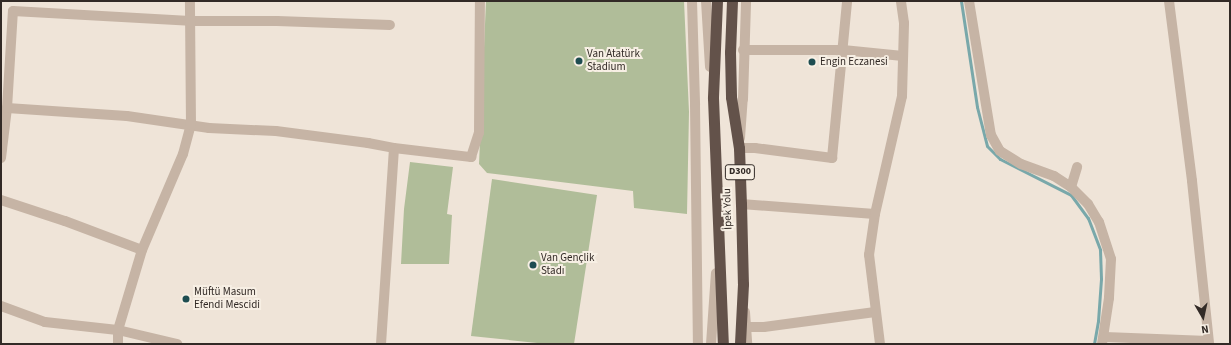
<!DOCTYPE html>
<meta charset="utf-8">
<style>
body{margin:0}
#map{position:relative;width:1231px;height:345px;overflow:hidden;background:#efe4d8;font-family:"Source Sans 3",sans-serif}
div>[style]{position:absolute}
.green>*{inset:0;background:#b0bd99}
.stream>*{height:3px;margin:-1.5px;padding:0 1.5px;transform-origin:1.5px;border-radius:1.5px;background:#79a8aa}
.minor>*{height:10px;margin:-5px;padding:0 5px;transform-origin:5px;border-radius:5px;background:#c6b4a5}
.tertiary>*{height:10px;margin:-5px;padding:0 5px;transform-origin:5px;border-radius:5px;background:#c6b4a5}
.trunk>*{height:11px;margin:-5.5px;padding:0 5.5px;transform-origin:5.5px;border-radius:5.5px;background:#63524a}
.dots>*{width:11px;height:11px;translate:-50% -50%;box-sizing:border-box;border:2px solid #f7efe4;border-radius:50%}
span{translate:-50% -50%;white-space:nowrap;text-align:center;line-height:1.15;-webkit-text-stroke:4px #f7efe4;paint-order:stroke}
.shield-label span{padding:1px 3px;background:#f7efe4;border:1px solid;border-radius:3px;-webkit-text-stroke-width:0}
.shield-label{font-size:10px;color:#322a26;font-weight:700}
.poi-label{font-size:11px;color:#322a26}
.left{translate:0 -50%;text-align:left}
.street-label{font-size:11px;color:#322a26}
.frame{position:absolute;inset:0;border:2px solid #322a26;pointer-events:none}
.north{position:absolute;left:1183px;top:297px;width:40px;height:40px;-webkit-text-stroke:3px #f7efe4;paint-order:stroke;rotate:171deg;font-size:11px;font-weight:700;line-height:16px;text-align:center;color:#322a26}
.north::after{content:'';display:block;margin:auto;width:14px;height:18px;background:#322a26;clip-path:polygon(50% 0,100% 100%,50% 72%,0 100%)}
</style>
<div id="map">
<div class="green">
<i style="clip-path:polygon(486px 1px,684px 1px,689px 112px,687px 214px,634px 208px,633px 191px,487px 173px,479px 164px)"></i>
<i style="clip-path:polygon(410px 162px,453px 167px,447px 214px,452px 215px,449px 264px,401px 264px,404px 209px)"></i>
<i style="clip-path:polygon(492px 179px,597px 195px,574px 344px,547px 344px,471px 336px)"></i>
</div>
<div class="stream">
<i style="left:961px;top:1px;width:107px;rotate:81.4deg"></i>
<i style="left:977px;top:107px;width:40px;rotate:75.6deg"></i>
<i style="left:987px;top:146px;width:18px;rotate:45deg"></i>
<i style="left:1000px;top:159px;width:80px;rotate:26.9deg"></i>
<i style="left:1071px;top:195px;width:29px;rotate:54deg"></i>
<i style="left:1088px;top:218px;width:34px;rotate:69deg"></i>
<i style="left:1100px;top:250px;width:29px;rotate:88deg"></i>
<i style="left:1101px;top:279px;width:42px;rotate:94.1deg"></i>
<i style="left:1098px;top:321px;width:23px;rotate:100deg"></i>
</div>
<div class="minor">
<i style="left:692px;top:1px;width:104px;rotate:88.3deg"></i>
<i style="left:695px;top:105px;width:239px;rotate:89.3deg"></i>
<i style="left:969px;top:1px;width:136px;rotate:80.7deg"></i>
<i style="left:991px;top:135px;width:18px;rotate:61deg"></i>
<i style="left:1000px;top:151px;width:25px;rotate:32deg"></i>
<i style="left:1021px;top:164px;width:35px;rotate:20deg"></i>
<i style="left:1054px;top:176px;width:20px;rotate:33deg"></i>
<i style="left:1071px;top:187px;width:24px;rotate:45deg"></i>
<i style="left:1088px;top:204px;width:21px;rotate:59deg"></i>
<i style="left:1099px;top:222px;width:39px;rotate:72deg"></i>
<i style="left:1111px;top:259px;width:39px;rotate:93deg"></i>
<i style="left:1109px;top:298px;width:47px;rotate:98.7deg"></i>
<i style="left:1169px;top:1px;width:181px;rotate:82.7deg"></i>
<i style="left:1192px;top:181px;width:164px;rotate:84deg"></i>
<i style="left:743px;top:50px;width:100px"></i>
<i style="left:843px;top:50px;width:60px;rotate:5.7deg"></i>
<i style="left:7px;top:108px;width:120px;rotate:3.8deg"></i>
<i style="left:127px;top:116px;width:83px;rotate:8.3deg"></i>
<i style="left:209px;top:128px;width:67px;rotate:2.6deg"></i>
<i style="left:276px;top:131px;width:93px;rotate:7.4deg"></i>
<i style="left:368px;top:143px;width:26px;rotate:11deg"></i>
<i style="left:394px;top:148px;width:78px;rotate:6.7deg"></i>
<i style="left:471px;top:157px;width:25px;rotate:-72deg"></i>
<i style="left:479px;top:133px;width:132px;rotate:-89.6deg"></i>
<i style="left:739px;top:148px;width:16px"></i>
<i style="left:755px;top:148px;width:78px;rotate:7.4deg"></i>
<i style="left:832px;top:158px;width:158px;rotate:-84.5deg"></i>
<i style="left:1px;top:158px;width:50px;rotate:-83.2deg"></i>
<i style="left:7px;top:108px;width:97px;rotate:-86.5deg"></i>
<i style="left:13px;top:11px;width:177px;rotate:3.2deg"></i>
<i style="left:190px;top:21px;width:87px"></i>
<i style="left:277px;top:21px;width:113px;rotate:2deg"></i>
<i style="left:1071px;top:187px;width:21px;rotate:-73deg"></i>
<i style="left:1px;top:200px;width:67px;rotate:18.2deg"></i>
<i style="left:65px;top:221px;width:82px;rotate:20.6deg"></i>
<i style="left:741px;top:204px;width:134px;rotate:4.3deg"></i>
<i style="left:1px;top:306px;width:47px;rotate:20deg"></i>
<i style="left:45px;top:322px;width:73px;rotate:6.3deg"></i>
<i style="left:118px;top:330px;width:61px;rotate:13.3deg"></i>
<i style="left:747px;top:327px;width:17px"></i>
<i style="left:764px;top:327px;width:112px;rotate:-7.7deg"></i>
<i style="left:1105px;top:337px;width:103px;rotate:2.2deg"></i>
<i style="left:118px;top:344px;width:14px;rotate:-90deg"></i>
<i style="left:118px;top:330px;width:84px;rotate:-73.3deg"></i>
<i style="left:142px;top:250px;width:104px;rotate:-66.9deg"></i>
<i style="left:183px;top:154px;width:30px;rotate:-75deg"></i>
<i style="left:191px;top:125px;width:124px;rotate:-90.5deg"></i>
<i style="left:381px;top:344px;width:196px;rotate:-86.2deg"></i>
<i style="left:880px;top:344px;width:90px;rotate:-97deg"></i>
<i style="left:869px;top:255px;width:41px;rotate:-81.7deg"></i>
<i style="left:875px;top:214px;width:121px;rotate:-77.1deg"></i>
<i style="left:902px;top:96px;width:73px;rotate:-88.4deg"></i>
<i style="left:904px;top:23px;width:22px;rotate:-98deg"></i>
</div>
<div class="tertiary">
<i style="left:706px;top:1px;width:66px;rotate:86.5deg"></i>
<i style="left:740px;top:138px;width:39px;rotate:-86deg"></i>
<i style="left:743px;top:99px;width:98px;rotate:-88.2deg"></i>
<i style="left:745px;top:312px;width:32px;rotate:86deg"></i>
<i style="left:711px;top:344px;width:71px;rotate:-86deg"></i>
</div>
<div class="trunk">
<i style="left:717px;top:1px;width:97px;rotate:92.4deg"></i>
<i style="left:713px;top:98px;width:246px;rotate:87.7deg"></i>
<i style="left:732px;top:1px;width:51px;rotate:92.2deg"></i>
<i style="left:730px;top:52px;width:45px;rotate:88.7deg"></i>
<i style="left:731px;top:97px;width:52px;rotate:81.1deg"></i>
<i style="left:739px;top:148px;width:56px;rotate:88deg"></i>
<i style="left:741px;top:204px;width:80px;rotate:88.6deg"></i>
<i style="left:743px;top:284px;width:60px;rotate:92.9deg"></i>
</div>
<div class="dots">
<i style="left:579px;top:61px;background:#1e4d51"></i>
<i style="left:812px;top:62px;background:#1e4d51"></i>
<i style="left:533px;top:265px;background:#1e4d51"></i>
<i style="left:186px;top:299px;background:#1e4d51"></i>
</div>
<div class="shield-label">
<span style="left:740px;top:172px">D300</span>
</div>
<div class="poi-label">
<span class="left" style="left:587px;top:61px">Van Atatürk<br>Stadium</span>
<span class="left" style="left:820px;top:62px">Engin Eczanesi</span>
<span class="left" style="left:541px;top:265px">Van Gençlik<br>Stadı</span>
<span class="left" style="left:194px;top:299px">Müftü Masum<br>Efendi Mescidi</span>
</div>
<div class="street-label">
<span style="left:728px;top:209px;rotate:-92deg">İpek Yolu</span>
</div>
<div class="frame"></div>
<div class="north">N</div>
</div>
